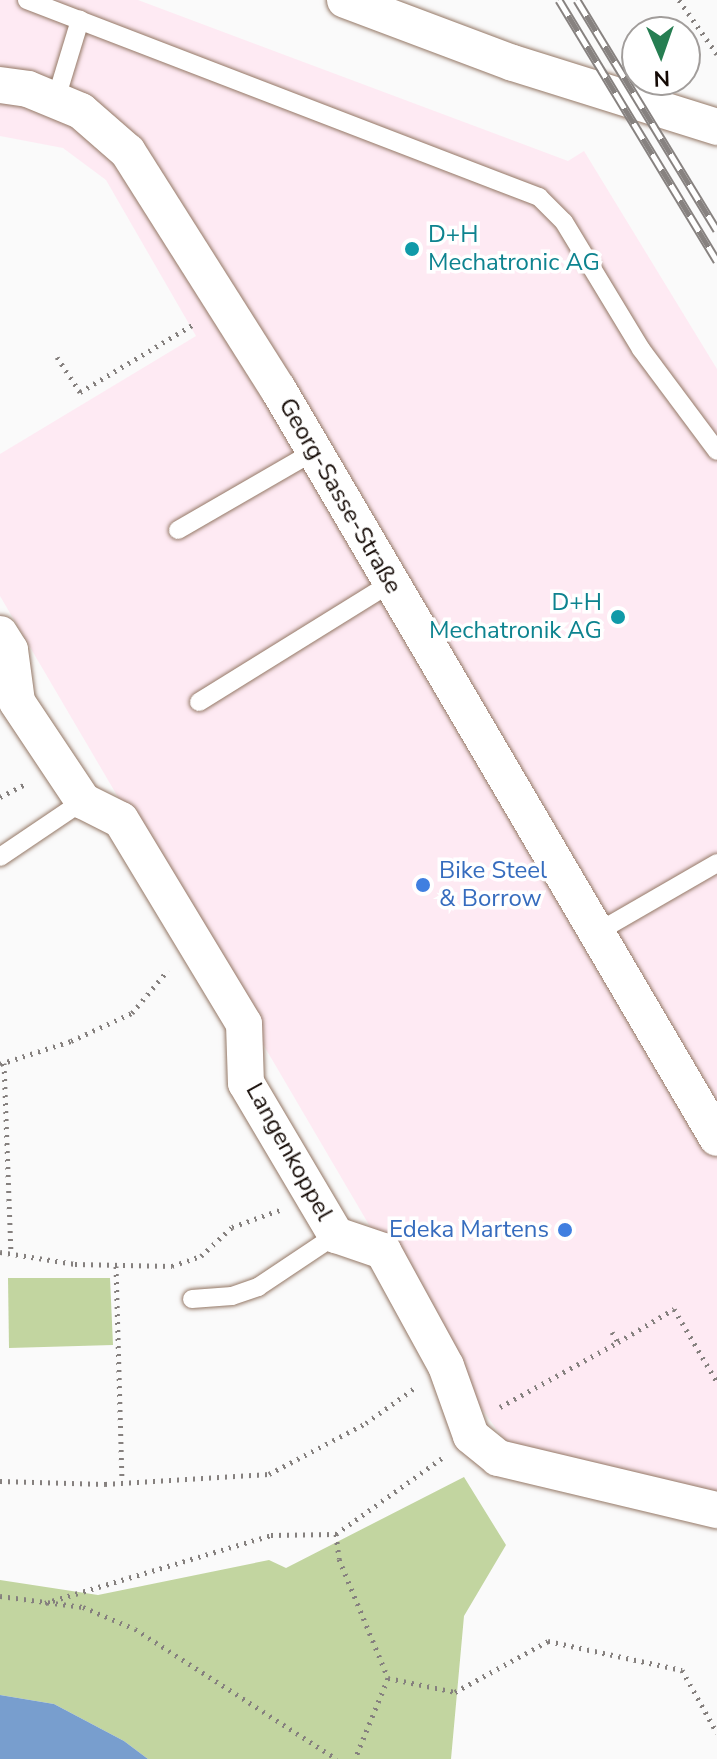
<!DOCTYPE html>
<meta charset="utf-8">
<style>
body{margin:0}
#map{position:relative;width:717px;height:1759px;overflow:hidden;background:#fafafa;font-family:"Nunito Sans",sans-serif}
div>[style]{position:absolute}
.commercial>*{inset:0;background:#feeaf3}
.green>*{inset:0;background:#c2d5a0}
.water>*{inset:0;background:#789ece}
.path>*{height:5px;margin-top:-2.5px;transform-origin:0;background:repeating-linear-gradient(90deg,#85807e 0 2px,transparent 0 8px)}
.roads{filter:drop-shadow(0 0 2px #947866) drop-shadow(0 0 2px #947866)}
.lane>*{height:18px;margin:-9px;padding:0 9px;transform-origin:9px;border-radius:9px;background:#fff}
.street>*{height:36px;margin:-18px;padding:0 18px;transform-origin:18px;border-radius:18px;background:#fff}
.rail>*{height:9px;margin-top:-4.5px;transform-origin:0;background:repeating-linear-gradient(90deg,#fff 0 18px,#878280 0 36px);box-sizing:border-box;border-block:2px solid #878280}
.dots>*{width:22px;height:22px;translate:-50% -50%;box-sizing:border-box;border:4px solid #fff;border-radius:50%}
span{translate:-50% -50%;white-space:nowrap;text-align:center;line-height:1.15;-webkit-text-stroke:7px #fff;paint-order:stroke}
.culture-label{font-size:24px;color:#0d838f}
.left{translate:0 -50%;text-align:left}
.right{translate:-100% -50%;text-align:right}
.street-label{font-size:24px;color:#140a05}
.shop-label{font-size:24px;color:#366cbe}
.north{position:absolute;left:621px;top:16px;width:80px;height:80px;box-sizing:border-box;background:#fff;border:2px solid #a19d9b;border-radius:50%;rotate:178deg;font-size:22px;font-weight:700;line-height:32px;text-align:center;color:#140a05}
.north::after{content:'';display:block;margin:auto;width:28px;height:36px;background:#267e52;clip-path:polygon(50% 0,100% 100%,50% 72%,0 100%)}
</style>
<div id="map">
<div class="commercial">
<i style="clip-path:polygon(0 0,138px 0,568px 161px,584px 151px,717px 369px,717px 1505px,517px 1458px,453px 1368px,0 596px,0 454px,196px 336px,106px 180px,63px 148px,0 136px)"></i>
</div>
<div class="green">
<i style="clip-path:polygon(8px 1278px,110px 1278px,113px 1345px,9px 1348px)"></i>
<i style="clip-path:polygon(464px 1477px,506px 1545px,464px 1616px,451px 1759px,148px 1759px,124px 1741px,54px 1704px,0 1695px,0 1580px,98px 1595px,269px 1560px,286px 1568px)"></i>
</div>
<div class="water">
<i style="clip-path:polygon(0 1695px,54px 1704px,124px 1741px,148px 1759px,0 1759px)"></i>
</div>
<div class="path">
<i style="left:679px;top:0;width:66px;rotate:54.9deg"></i>
<i style="left:57px;top:357px;width:42px;rotate:56.7deg"></i>
<i style="left:80px;top:392px;width:133px;rotate:-30.8deg"></i>
<i style="left:0;top:797px;width:30px;rotate:-27deg"></i>
<i style="left:4px;top:1063px;width:190px;rotate:87.9deg"></i>
<i style="left:0;top:1064px;width:75px;rotate:-17.9deg"></i>
<i style="left:71px;top:1041px;width:67px;rotate:-24.7deg"></i>
<i style="left:132px;top:1013px;width:56px;rotate:-50.1deg"></i>
<i style="left:0;top:1252px;width:76px;rotate:9.1deg"></i>
<i style="left:75px;top:1264px;width:97px;rotate:1.2deg"></i>
<i style="left:172px;top:1266px;width:31px;rotate:-19deg"></i>
<i style="left:201px;top:1256px;width:42px;rotate:-43.1deg"></i>
<i style="left:232px;top:1227px;width:51px;rotate:-19.5deg"></i>
<i style="left:116px;top:1266px;width:215px;rotate:88.4deg"></i>
<i style="left:612px;top:1332px;width:12px;rotate:59deg"></i>
<i style="left:618px;top:1342px;width:65px;rotate:-30.5deg"></i>
<i style="left:674px;top:1309px;width:85px;rotate:59.5deg"></i>
<i style="left:500px;top:1407px;width:135px;rotate:-28.8deg"></i>
<i style="left:0;top:1481px;width:105px;rotate:1.6deg"></i>
<i style="left:105px;top:1484px;width:164px;rotate:-3.5deg"></i>
<i style="left:269px;top:1474px;width:110px;rotate:-27.7deg"></i>
<i style="left:366px;top:1423px;width:62px;rotate:-35.8deg"></i>
<i style="left:336px;top:1534px;width:25px;rotate:83deg"></i>
<i style="left:339px;top:1559px;width:129px;rotate:67.6deg"></i>
<i style="left:388px;top:1678px;width:87px;rotate:112.2deg"></i>
<i style="left:0;top:1596px;width:84px;rotate:7.5deg"></i>
<i style="left:83px;top:1607px;width:56px;rotate:22.9deg"></i>
<i style="left:135px;top:1629px;width:240px;rotate:32.8deg"></i>
<i style="left:45px;top:1603px;width:236px;rotate:-16.7deg"></i>
<i style="left:271px;top:1535px;width:65px;rotate:-0.9deg"></i>
<i style="left:336px;top:1534px;width:130px;rotate:-35.6deg"></i>
<i style="left:388px;top:1678px;width:68px;rotate:11.8deg"></i>
<i style="left:455px;top:1692px;width:106px;rotate:-28.7deg"></i>
<i style="left:548px;top:1641px;width:137px;rotate:12.2deg"></i>
<i style="left:682px;top:1670px;width:72px;rotate:60.9deg"></i>
</div>
<div class="roads">
<div class="lane">
<i style="left:27px;top:0;width:549px;rotate:21.05deg"></i>
<i style="left:539px;top:197px;width:35px;rotate:45deg"></i>
<i style="left:564px;top:222px;width:149px;rotate:58.8deg"></i>
<i style="left:641px;top:349px;width:127px;rotate:53.3deg"></i>
<i style="left:56px;top:99px;width:83px;rotate:-73.1deg"></i>
<i style="left:178px;top:530px;width:158px;rotate:-30deg"></i>
<i style="left:199px;top:702px;width:226px;rotate:-31.8deg"></i>
<i style="left:0;top:857px;width:100px;rotate:-34deg"></i>
<i style="left:596px;top:933px;width:140px;rotate:-30deg"></i>
<i style="left:192px;top:1299px;width:40px;rotate:-4.3deg"></i>
<i style="left:232px;top:1296px;width:28px;rotate:-19deg"></i>
<i style="left:258px;top:1287px;width:94px;rotate:-33.7deg"></i>
</div>
<div class="street">
<i style="left:345px;top:0;width:179px;rotate:20.6deg"></i>
<i style="left:513px;top:63px;width:214px;rotate:17.4deg"></i>
<i style="left:0;top:85px;width:28px;rotate:8deg"></i>
<i style="left:28px;top:89px;width:57px;rotate:22.5deg"></i>
<i style="left:81px;top:111px;width:62px;rotate:41.1deg"></i>
<i style="left:128px;top:152px;width:280px;rotate:57.7deg"></i>
<i style="left:278px;top:389px;width:868px;rotate:59.62deg"></i>
<i style="left:0;top:634px;width:19px;rotate:58deg"></i>
<i style="left:10px;top:650px;width:52px;rotate:82.3deg"></i>
<i style="left:17px;top:702px;width:119px;rotate:56.3deg"></i>
<i style="left:83px;top:801px;width:42px;rotate:26.6deg"></i>
<i style="left:121px;top:820px;width:238px;rotate:58.9deg"></i>
<i style="left:244px;top:1024px;width:59px;rotate:88.1deg"></i>
<i style="left:246px;top:1083px;width:177px;rotate:59.4deg"></i>
<i style="left:336px;top:1235px;width:50px;rotate:18.8deg"></i>
<i style="left:383px;top:1251px;width:131px;rotate:61.3deg"></i>
<i style="left:446px;top:1366px;width:74px;rotate:70.3deg"></i>
<i style="left:471px;top:1436px;width:35px;rotate:39deg"></i>
<i style="left:498px;top:1458px;width:225px;rotate:13.4deg"></i>
</div>
</div>
<div class="rail">
<i style="left:559px;top:0;width:305px;rotate:58.8deg"></i>
<i style="left:577px;top:0;width:269px;rotate:58.7deg"></i>
</div>
<div class="dots">
<i style="left:412px;top:249px;background:#0f9aa8"></i>
<i style="left:618px;top:617px;background:#0f9aa8"></i>
<i style="left:423px;top:885px;background:#3f7fe0"></i>
<i style="left:565px;top:1230px;background:#3f7fe0"></i>
</div>
<div class="culture-label">
<span class="left" style="left:428px;top:249px">D+H<br>Mechatronic AG</span>
<span class="right" style="left:602px;top:617px">D+H<br>Mechatronik AG</span>
</div>
<div class="street-label">
<span style="left:340px;top:496px;rotate:60deg">Georg-Sasse-Straße</span>
<span style="left:289px;top:1152px;rotate:61deg">Langenkoppel</span>
</div>
<div class="shop-label">
<span class="left" style="left:439px;top:885px">Bike Steel<br>&amp; Borrow</span>
<span class="right" style="left:549px;top:1230px">Edeka Martens</span>
</div>
<div class="north">N</div>
</div>
